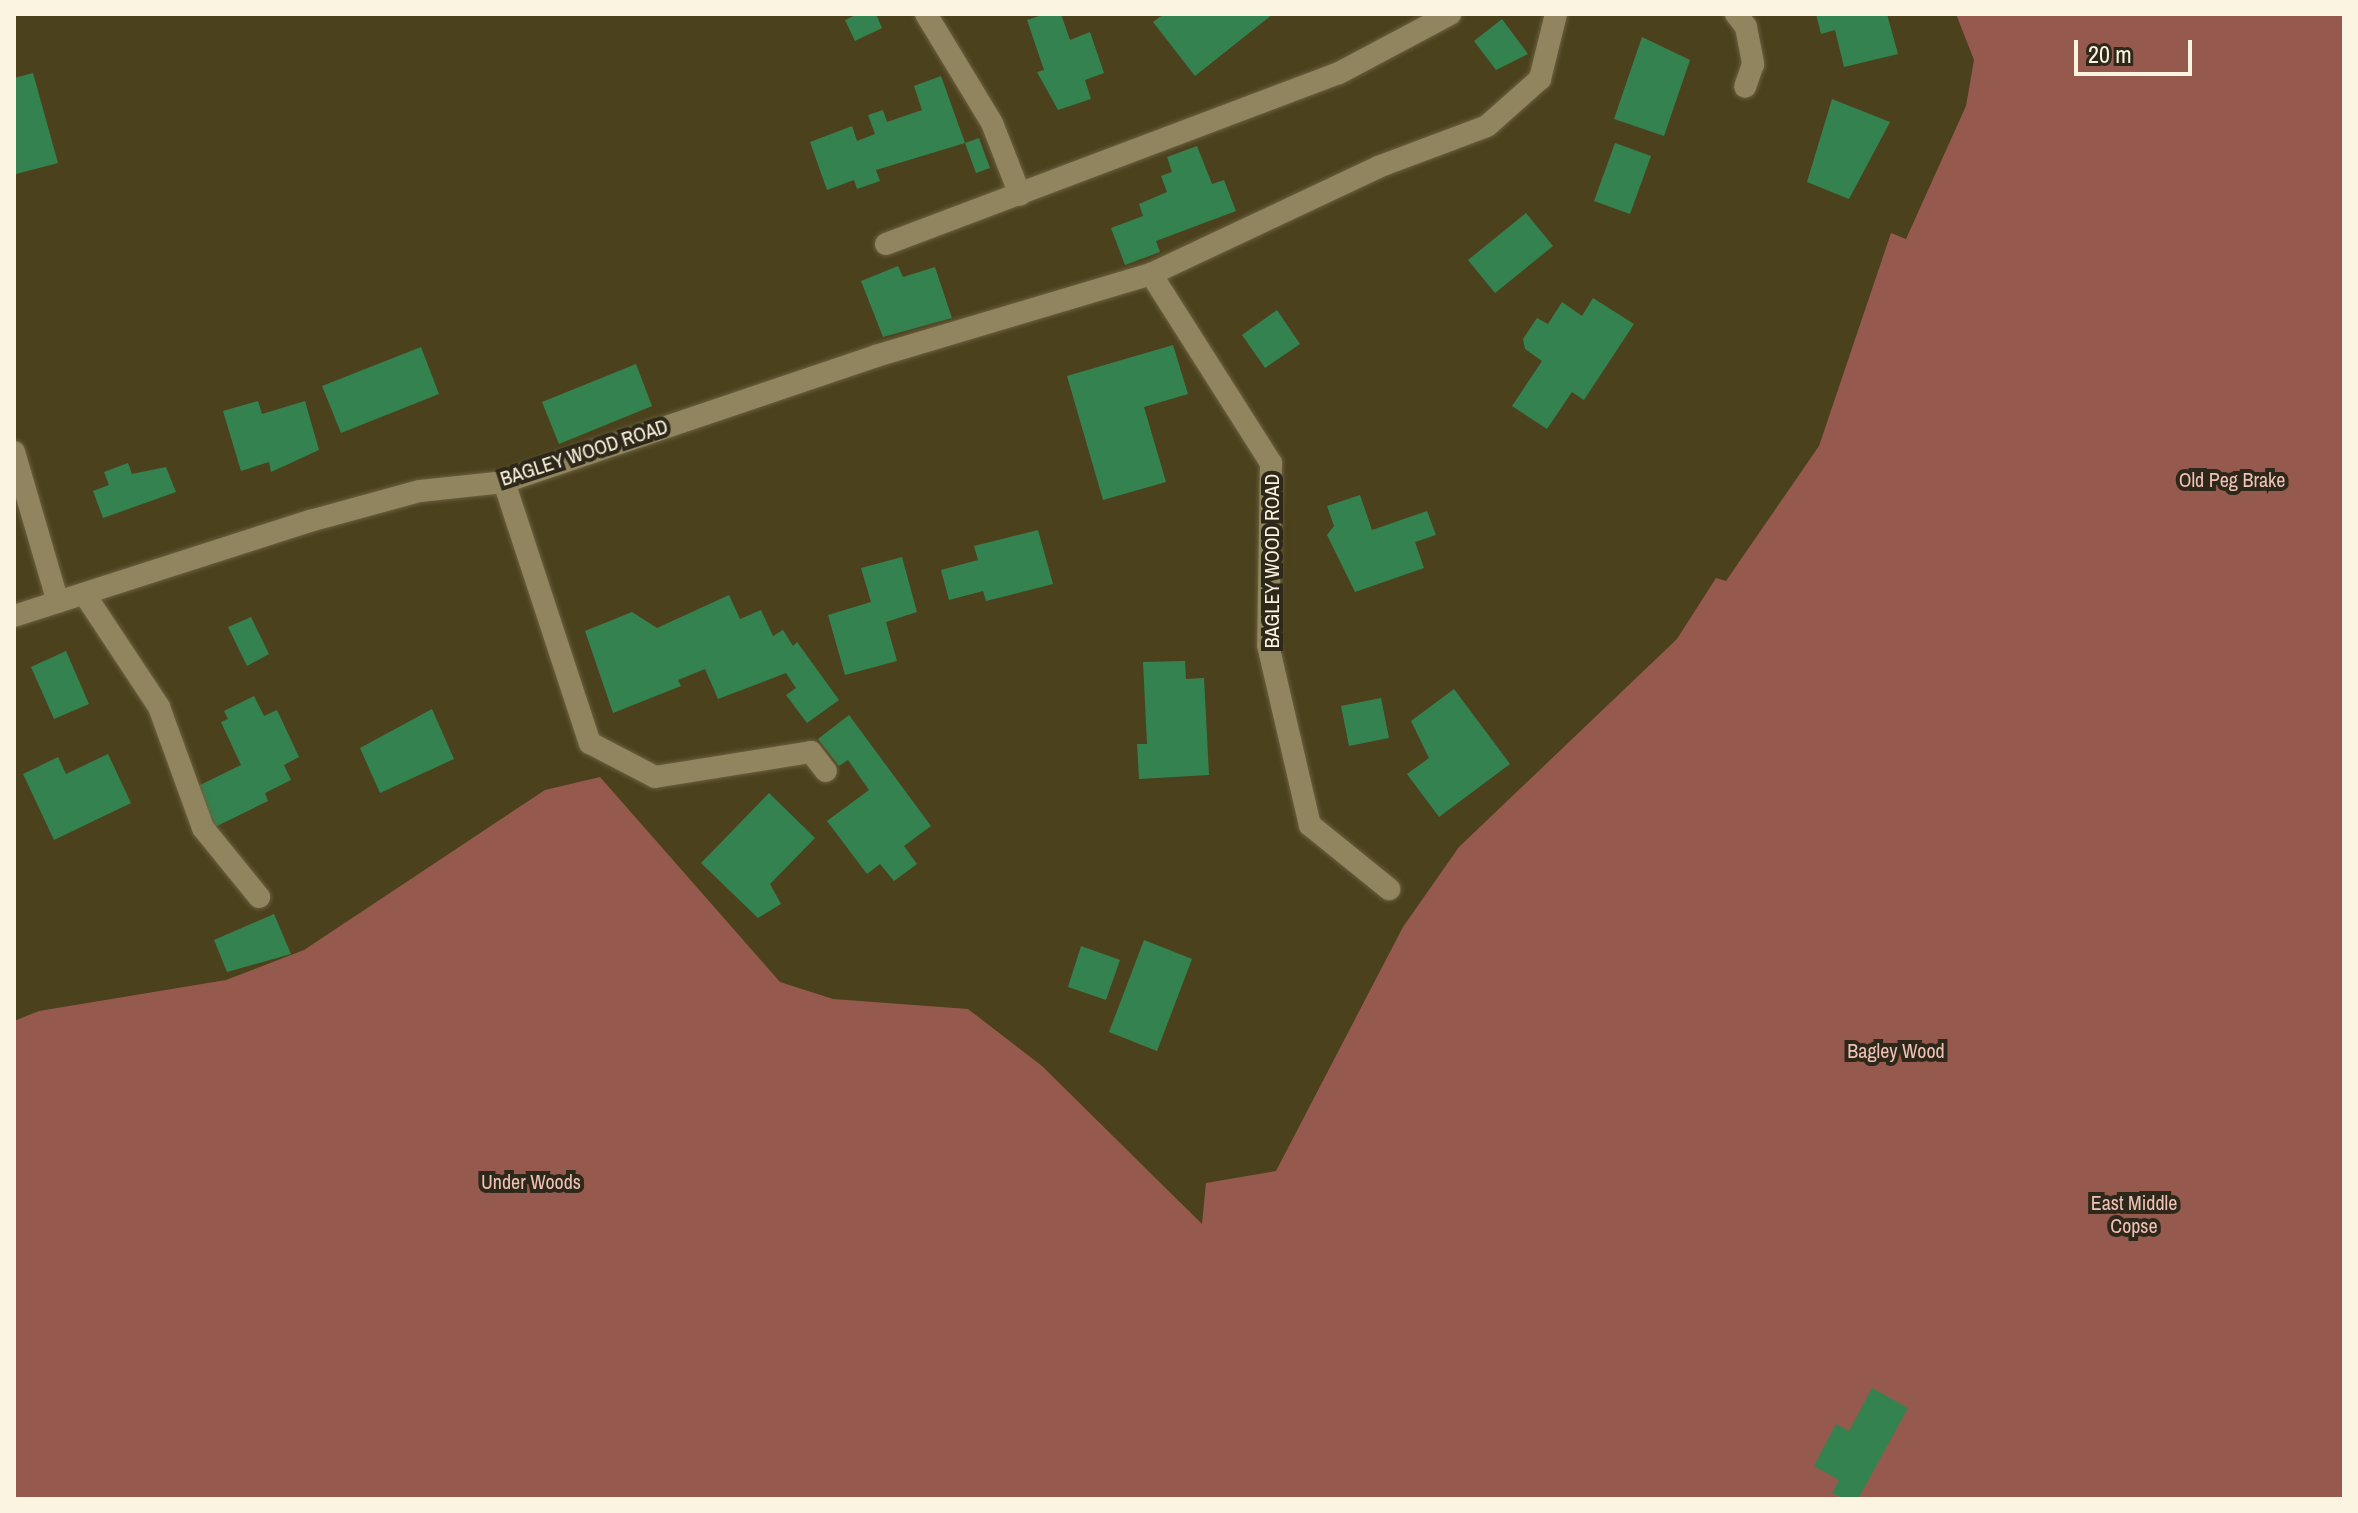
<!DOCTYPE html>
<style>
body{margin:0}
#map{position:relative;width:2358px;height:1513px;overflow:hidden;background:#4c411d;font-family:"Archivo Narrow",sans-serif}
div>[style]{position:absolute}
.green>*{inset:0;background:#955a4d}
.building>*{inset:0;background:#358251}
.roads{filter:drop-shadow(0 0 2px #6a6040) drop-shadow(0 0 2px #6a6040)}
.service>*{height:22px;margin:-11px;padding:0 11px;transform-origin:11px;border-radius:11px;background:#918560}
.minor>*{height:22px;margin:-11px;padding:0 11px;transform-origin:11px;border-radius:11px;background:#918560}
span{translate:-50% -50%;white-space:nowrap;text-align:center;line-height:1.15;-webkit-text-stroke:8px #2d2819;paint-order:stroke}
.street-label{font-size:20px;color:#fbf4e0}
.park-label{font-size:20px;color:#f0c2b7}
.frame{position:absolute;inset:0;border:16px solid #fbf4e0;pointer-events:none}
.scale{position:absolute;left:2074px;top:40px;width:118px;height:36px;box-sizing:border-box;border:4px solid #fbf4e0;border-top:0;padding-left:10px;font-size:24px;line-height:28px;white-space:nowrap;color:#fbf4e0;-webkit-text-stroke:6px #2d2819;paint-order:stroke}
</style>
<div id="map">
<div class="green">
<i style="clip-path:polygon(1956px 14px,2344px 14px,2344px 1499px,14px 1499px,14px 1021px,39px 1011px,226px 980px,304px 950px,545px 790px,600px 777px,780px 982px,833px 999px,968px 1009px,1042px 1066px,1202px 1224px,1206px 1183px,1276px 1171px,1403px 927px,1459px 847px,1677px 639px,1716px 578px,1726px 581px,1819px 446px,1891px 233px,1906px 239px,1966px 106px,1974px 60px)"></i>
</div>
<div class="building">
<i style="clip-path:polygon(858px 14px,876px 14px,882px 28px,855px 41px,845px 20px)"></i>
<i style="clip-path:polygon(1045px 14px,1061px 14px,1070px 40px,1090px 32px,1104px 73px,1085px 80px,1091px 99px,1058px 110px,1037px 72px,1044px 70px,1027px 20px)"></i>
<i style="clip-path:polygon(1164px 14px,1273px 14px,1195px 76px,1153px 22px)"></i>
<i style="clip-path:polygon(1816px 14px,1887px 14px,1898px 54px,1844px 67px,1835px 30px,1821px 34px)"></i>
<i style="clip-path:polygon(1502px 19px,1528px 54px,1496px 70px,1474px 41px)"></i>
<i style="clip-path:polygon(1642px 37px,1690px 60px,1664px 136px,1614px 119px)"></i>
<i style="clip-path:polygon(33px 73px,58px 163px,16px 174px,14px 78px)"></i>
<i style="clip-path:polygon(941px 76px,965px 143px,876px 170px,880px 181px,857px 189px,854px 180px,827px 190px,810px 142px,852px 126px,857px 141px,875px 134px,868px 115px,883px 110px,887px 122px,922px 110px,914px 86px)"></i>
<i style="clip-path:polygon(1832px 99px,1890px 122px,1849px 199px,1807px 182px)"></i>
<i style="clip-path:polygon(979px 138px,990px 168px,976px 173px,965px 143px)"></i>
<i style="clip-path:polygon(1615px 143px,1651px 156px,1630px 214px,1594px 201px)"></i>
<i style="clip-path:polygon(1197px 146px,1212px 184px,1224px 180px,1236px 211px,1156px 241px,1160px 252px,1125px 265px,1111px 228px,1143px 216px,1139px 204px,1167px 192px,1161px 176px,1172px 172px,1167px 157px)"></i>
<i style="clip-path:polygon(1526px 213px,1553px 246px,1495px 293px,1468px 260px)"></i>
<i style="clip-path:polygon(898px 266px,903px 277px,935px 267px,952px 318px,883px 337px,861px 281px)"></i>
<i style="clip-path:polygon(1593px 298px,1634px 324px,1584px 400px,1572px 392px,1547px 429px,1512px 406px,1542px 361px,1525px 349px,1523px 339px,1537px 318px,1548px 324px,1562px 302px,1582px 316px)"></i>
<i style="clip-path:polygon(1277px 310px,1300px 344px,1265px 368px,1242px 335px)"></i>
<i style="clip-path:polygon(1173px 345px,1188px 394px,1144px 407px,1166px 482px,1103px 500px,1067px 376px)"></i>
<i style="clip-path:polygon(421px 347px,439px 394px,341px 433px,322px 386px)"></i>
<i style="clip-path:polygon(636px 364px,652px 406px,559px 444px,542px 402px)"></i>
<i style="clip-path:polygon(258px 401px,262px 414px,305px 401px,319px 450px,271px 472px,269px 462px,241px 471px,223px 411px)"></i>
<i style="clip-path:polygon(128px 463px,132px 474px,166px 467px,176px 492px,103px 518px,93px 491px,109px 485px,104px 472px)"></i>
<i style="clip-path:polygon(1360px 495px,1372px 530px,1427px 511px,1436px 535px,1415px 542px,1424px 568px,1355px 592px,1327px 535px,1334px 526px,1327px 506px)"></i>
<i style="clip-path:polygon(1038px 530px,1053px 584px,986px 601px,983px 591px,949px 600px,941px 570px,978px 560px,974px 546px)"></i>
<i style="clip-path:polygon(902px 557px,917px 612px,886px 622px,897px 661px,845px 675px,828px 615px,871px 602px,861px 568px)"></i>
<i style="clip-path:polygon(729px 595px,740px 619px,761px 610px,773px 636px,783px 630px,793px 646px,797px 642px,839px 700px,807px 723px,786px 695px,796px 688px,786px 673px,718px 699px,705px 669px,678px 680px,681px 686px,613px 713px,585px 631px,632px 612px,657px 628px)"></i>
<i style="clip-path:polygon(251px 617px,269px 654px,247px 666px,228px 627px)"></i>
<i style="clip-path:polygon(66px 651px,89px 704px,54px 719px,31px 667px)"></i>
<i style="clip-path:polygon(1185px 661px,1186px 679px,1204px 678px,1209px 775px,1139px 779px,1137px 744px,1147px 744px,1143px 662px)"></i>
<i style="clip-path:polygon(1454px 689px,1510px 764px,1439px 817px,1407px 774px,1429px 758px,1411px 721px)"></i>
<i style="clip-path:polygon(254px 696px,264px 716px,277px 710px,299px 757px,284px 765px,291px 780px,265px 793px,268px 801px,215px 827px,196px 787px,241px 765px,221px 722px,228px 719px,224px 711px)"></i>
<i style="clip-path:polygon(1381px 698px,1389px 738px,1349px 746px,1341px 706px)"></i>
<i style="clip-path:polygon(432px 709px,454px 759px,380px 793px,360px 748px)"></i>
<i style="clip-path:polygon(849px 715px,931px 826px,904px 846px,917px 864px,894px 881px,880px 864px,867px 874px,827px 821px,869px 790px,848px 760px,839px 766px,818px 739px)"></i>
<i style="clip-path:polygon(108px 754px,131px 803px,54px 840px,23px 774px,58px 757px,66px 774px)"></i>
<i style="clip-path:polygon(769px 793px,815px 838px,770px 884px,781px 904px,758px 918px,701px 863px)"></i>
<i style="clip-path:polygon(274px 914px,291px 954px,227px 972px,214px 940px)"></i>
<i style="clip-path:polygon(1144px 940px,1192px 959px,1157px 1051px,1109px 1032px)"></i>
<i style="clip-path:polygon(1081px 946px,1120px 960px,1106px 1000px,1068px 987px)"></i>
<i style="clip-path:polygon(1872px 1388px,1908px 1408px,1858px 1499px,1844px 1499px,1832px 1493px,1839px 1480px,1814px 1466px,1836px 1424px,1849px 1431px)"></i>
</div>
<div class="roads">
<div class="service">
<i style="left:926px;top:14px;width:127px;rotate:58.8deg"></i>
<i style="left:992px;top:123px;width:77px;rotate:68.7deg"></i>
<i style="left:14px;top:452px;width:156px;rotate:73.7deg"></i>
<i style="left:85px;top:595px;width:134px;rotate:56.5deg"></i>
<i style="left:159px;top:707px;width:129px;rotate:70deg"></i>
<i style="left:203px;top:828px;width:89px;rotate:50.9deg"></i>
</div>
<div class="minor">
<i style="left:1736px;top:14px;width:16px;rotate:52deg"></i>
<i style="left:1746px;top:27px;width:38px;rotate:79deg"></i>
<i style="left:1753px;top:64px;width:24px;rotate:109deg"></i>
<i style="left:886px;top:244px;width:484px;rotate:-20.7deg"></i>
<i style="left:1339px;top:73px;width:126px;rotate:-28deg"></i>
<i style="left:1151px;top:274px;width:224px;rotate:57.6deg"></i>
<i style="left:1271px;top:463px;width:182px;rotate:90.9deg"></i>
<i style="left:1268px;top:645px;width:185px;rotate:76.9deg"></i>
<i style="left:1310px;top:825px;width:102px;rotate:39deg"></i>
<i style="left:504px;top:482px;width:275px;rotate:71.8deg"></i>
<i style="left:590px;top:743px;width:73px;rotate:27.6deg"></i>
<i style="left:655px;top:777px;width:158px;rotate:-9.1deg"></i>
<i style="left:811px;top:752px;width:24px;rotate:52deg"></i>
<i style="left:14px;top:616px;width:311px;rotate:-17.8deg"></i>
<i style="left:310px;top:521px;width:114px;rotate:-15.3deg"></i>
<i style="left:420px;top:491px;width:84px;rotate:-6.1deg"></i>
<i style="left:504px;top:482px;width:393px;rotate:-18.7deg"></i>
<i style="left:876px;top:356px;width:287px;rotate:-16.6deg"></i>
<i style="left:1151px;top:274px;width:251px;rotate:-25.2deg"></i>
<i style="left:1378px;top:167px;width:116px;rotate:-20.6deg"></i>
<i style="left:1487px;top:126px;width:71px;rotate:-41.6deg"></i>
<i style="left:1540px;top:79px;width:67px;rotate:-76.2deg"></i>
</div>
</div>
<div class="street-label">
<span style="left:584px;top:452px;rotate:-18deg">BAGLEY WOOD ROAD</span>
<span style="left:1271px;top:561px;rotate:-90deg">BAGLEY WOOD ROAD</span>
</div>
<div class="park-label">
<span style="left:2232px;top:479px">Old Peg Brake</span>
<span style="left:1896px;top:1050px">Bagley Wood</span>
<span style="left:531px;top:1181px">Under Woods</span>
<span style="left:2134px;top:1214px">East Middle<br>Copse</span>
</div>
<div class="frame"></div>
<div class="scale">20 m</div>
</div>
